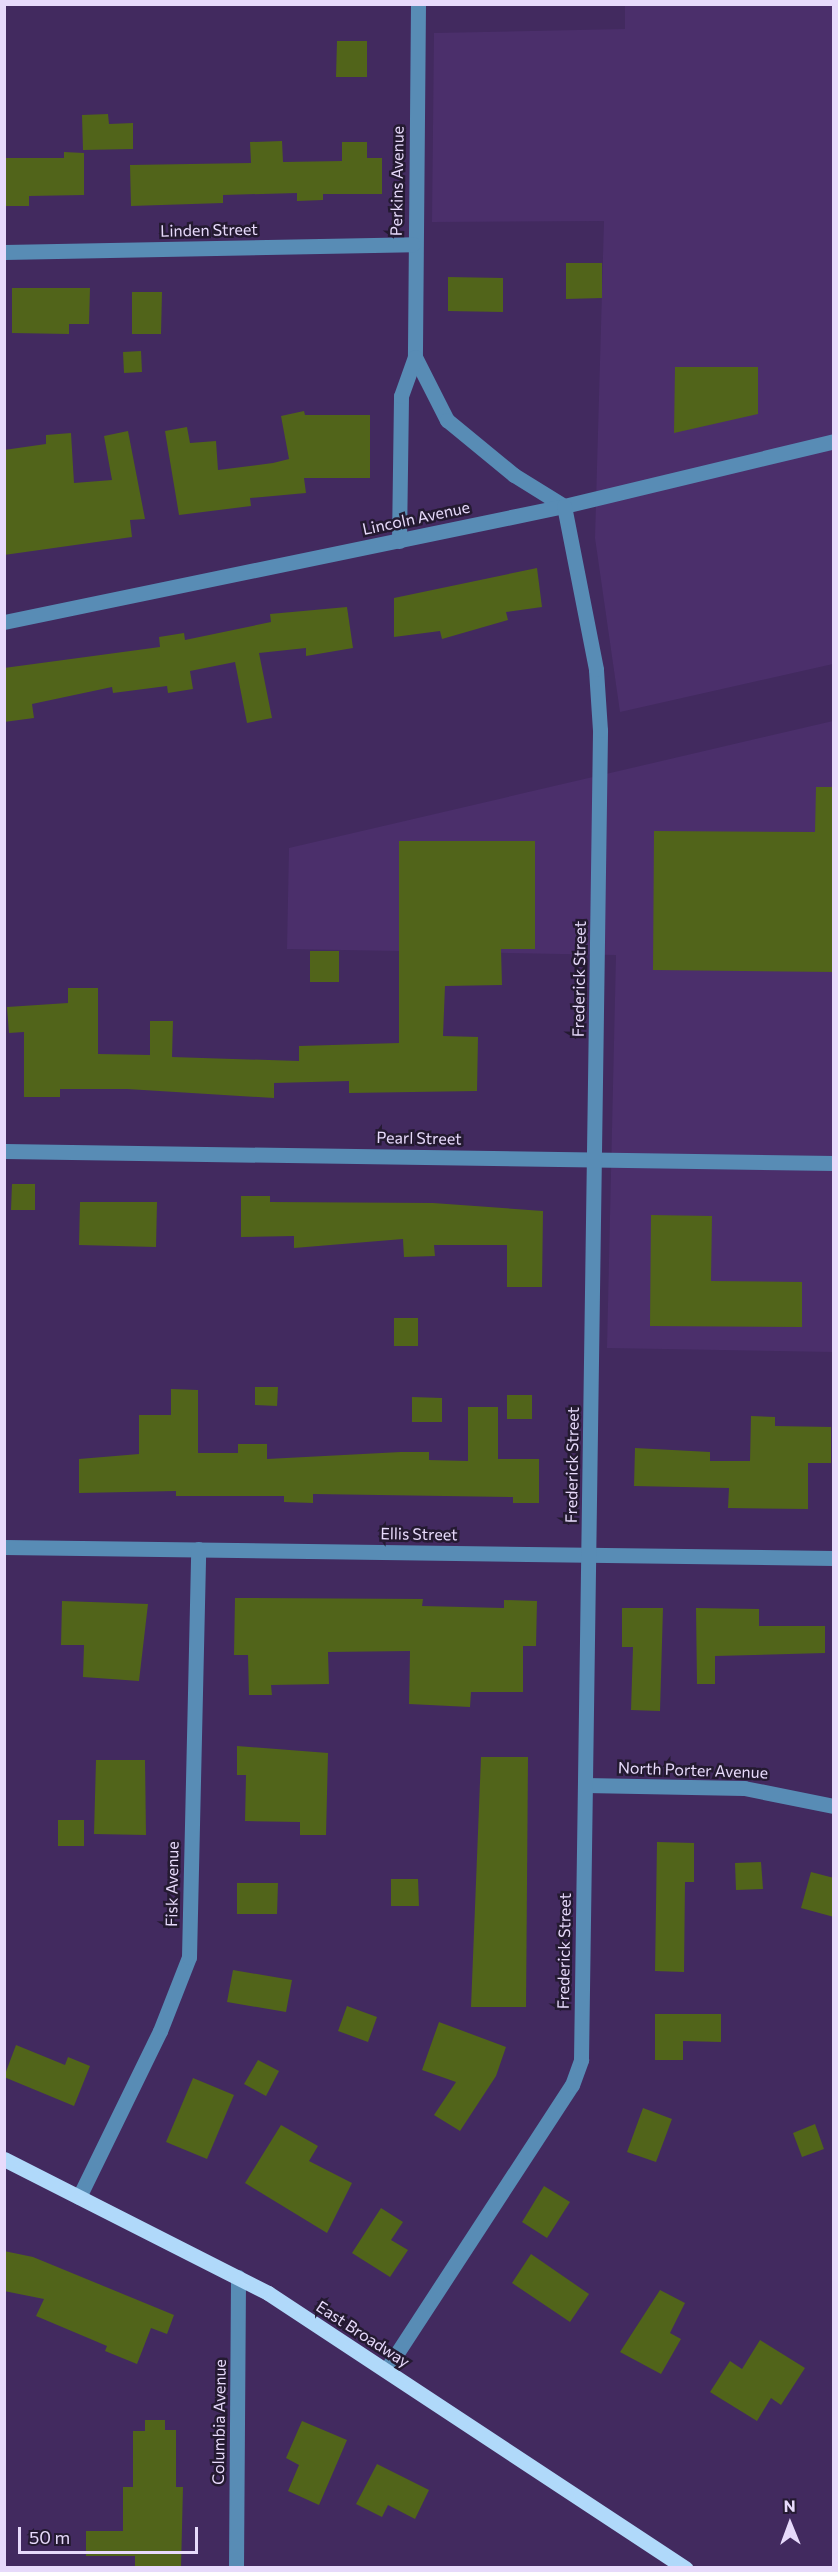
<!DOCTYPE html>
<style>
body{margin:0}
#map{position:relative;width:838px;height:2572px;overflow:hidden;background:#422a5f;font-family:Commissioner,sans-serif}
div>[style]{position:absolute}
.built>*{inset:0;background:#4b2f6b}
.building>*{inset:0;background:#51641a}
.minor>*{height:15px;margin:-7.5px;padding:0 7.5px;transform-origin:7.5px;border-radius:7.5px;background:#588cb5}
.major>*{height:15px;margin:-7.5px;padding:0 7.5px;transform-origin:7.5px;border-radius:7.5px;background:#b0d9fa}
span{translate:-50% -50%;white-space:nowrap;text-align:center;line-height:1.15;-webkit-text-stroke:5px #241a31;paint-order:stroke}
.street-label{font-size:16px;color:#e7dafb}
.frame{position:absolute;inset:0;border:6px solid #e7dafb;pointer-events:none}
.north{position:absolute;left:760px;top:2494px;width:60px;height:60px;-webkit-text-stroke:4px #241a31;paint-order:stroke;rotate:359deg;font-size:16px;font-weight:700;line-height:24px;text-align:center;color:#e7dafb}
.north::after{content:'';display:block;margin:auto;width:21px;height:27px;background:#e7dafb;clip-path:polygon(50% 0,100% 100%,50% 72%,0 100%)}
.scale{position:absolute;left:18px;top:2527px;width:180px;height:27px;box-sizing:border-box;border:3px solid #e7dafb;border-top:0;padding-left:8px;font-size:18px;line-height:21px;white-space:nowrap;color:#e7dafb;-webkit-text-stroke:4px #241a31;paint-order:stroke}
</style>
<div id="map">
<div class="built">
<i style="clip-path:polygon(625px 5px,833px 5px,833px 664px,620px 712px,595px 538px,604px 221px,432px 222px,434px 33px,625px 29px)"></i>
<i style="clip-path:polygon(833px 721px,833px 1352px,607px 1348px,616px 955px,287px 949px,289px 848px)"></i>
</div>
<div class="building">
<i style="clip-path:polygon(337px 41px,367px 41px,367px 77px,336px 77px)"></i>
<i style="clip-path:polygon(108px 114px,109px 124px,133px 123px,133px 149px,83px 150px,82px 115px)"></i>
<i style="clip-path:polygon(282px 141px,283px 162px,342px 161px,342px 142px,367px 142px,367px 158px,382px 158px,382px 194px,323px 194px,323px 200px,297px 201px,297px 193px,223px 195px,223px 203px,131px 206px,130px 165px,251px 163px,250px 142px)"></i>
<i style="clip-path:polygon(64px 152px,84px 153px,84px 195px,29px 196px,29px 206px,4px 206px,4px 158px,64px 158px)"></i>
<i style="clip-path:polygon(566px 263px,602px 263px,602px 298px,566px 299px)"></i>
<i style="clip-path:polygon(448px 277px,503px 278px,503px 312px,448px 311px)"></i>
<i style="clip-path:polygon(12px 288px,90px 288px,89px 324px,69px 324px,69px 334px,12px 333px)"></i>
<i style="clip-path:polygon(132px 292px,162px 292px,161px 334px,132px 334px)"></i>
<i style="clip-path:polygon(141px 351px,142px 372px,124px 373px,123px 352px)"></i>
<i style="clip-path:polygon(675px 367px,758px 367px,758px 414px,674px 433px)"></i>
<i style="clip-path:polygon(304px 411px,305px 415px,370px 415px,370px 478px,304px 478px,306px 493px,250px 498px,251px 506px,179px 515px,165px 431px,187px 427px,190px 443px,216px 441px,218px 470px,273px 463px,289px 459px,281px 416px)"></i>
<i style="clip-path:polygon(128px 431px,145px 519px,130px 520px,132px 537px,4px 555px,4px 450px,46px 444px,46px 435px,71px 433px,74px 483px,112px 480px,104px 436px)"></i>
<i style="clip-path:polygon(537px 568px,542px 607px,506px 612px,508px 620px,442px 639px,440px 631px,394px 637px,394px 598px)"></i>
<i style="clip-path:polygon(347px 607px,353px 648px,306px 656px,306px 648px,259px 653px,272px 718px,247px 723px,235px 662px,190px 671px,193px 689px,168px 693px,167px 686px,113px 693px,112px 687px,32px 704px,34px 718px,4px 722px,4px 668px,160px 647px,159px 637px,184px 633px,185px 640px,271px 622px,270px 614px)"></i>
<i style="clip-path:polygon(816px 787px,834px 787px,834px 972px,653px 970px,654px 831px,815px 832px)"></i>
<i style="clip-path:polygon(399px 841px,535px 841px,535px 949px,501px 949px,502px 985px,445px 986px,443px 1036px,478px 1037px,477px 1091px,349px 1093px,349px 1081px,274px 1083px,274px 1098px,127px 1089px,60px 1089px,60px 1097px,24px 1097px,24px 1032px,9px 1033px,7px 1007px,68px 1003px,68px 988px,98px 988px,98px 1054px,150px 1055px,150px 1021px,173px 1021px,172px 1057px,299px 1061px,299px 1046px,399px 1043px)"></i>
<i style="clip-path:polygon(310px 951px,339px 951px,339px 982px,310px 982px)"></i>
<i style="clip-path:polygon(12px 1184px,35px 1184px,35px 1210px,11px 1210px)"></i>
<i style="clip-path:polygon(241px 1196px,270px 1196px,270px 1202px,433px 1203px,543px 1211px,542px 1287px,507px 1287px,507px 1245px,434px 1245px,435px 1256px,404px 1257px,403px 1239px,294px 1248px,294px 1236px,241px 1237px)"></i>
<i style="clip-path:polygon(80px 1202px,157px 1202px,156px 1247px,79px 1245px)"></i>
<i style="clip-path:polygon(651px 1215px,712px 1216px,711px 1281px,802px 1282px,802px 1327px,650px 1326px)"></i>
<i style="clip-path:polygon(394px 1318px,418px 1318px,418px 1346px,394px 1346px)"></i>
<i style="clip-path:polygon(255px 1387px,278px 1387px,277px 1406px,255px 1405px)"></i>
<i style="clip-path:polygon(171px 1389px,198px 1390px,198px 1453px,238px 1453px,238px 1444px,267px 1444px,267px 1459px,401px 1452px,429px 1452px,429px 1460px,468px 1461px,468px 1407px,498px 1407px,498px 1459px,539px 1459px,539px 1503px,513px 1503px,513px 1497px,313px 1494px,313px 1503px,284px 1502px,284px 1496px,176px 1496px,176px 1491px,79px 1493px,79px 1459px,139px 1454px,139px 1415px,171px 1415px)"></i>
<i style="clip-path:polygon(507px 1395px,532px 1395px,532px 1419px,507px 1419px)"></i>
<i style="clip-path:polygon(412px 1397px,442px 1398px,442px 1422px,412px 1422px)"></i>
<i style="clip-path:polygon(751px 1416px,775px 1417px,775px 1426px,831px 1427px,831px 1463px,808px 1463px,808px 1509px,728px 1508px,729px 1488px,634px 1486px,635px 1448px,710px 1452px,710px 1461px,750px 1461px)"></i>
<i style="clip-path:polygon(235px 1598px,423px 1599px,422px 1606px,504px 1608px,504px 1600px,537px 1601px,536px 1646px,523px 1646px,523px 1692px,471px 1692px,470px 1707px,409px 1704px,410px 1651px,328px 1652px,329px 1684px,271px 1685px,272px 1695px,249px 1695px,248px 1655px,234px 1655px)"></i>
<i style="clip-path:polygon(62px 1601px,148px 1604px,139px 1681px,83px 1677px,84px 1645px,61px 1645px)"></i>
<i style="clip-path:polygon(622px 1608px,663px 1608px,660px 1711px,631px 1710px,633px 1647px,622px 1647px)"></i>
<i style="clip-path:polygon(696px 1608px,759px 1609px,759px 1626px,825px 1626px,825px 1653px,715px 1656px,715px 1684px,697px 1684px)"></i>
<i style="clip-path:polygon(237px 1746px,328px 1753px,326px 1835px,300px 1835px,300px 1822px,245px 1821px,246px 1775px,237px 1775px)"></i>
<i style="clip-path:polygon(481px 1757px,528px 1757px,526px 2007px,471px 2007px)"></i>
<i style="clip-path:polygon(96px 1760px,145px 1760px,146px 1835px,94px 1834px)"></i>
<i style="clip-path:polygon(58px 1820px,84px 1820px,84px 1846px,58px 1846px)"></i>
<i style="clip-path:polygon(657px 1842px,694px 1843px,694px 1882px,685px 1882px,684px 1972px,655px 1971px)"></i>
<i style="clip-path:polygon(761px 1862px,763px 1889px,736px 1890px,735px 1863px)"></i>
<i style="clip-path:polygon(811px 1872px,834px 1878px,834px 1917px,801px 1908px)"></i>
<i style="clip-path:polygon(391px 1879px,418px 1879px,419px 1906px,391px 1906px)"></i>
<i style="clip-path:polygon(237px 1883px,278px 1883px,277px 1914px,237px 1914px)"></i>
<i style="clip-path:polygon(233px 1970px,292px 1980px,286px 2012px,227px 2002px)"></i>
<i style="clip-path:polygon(347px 2006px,377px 2017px,368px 2042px,338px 2031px)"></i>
<i style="clip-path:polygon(655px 2014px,721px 2014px,721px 2042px,683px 2041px,683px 2060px,655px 2060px)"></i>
<i style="clip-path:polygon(439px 2022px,506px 2047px,496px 2076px,460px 2131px,434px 2115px,456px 2082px,422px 2070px)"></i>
<i style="clip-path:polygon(16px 2045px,65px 2065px,68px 2057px,90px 2066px,74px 2106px,4px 2077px)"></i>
<i style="clip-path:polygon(258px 2060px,279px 2071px,266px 2096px,244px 2084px)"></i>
<i style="clip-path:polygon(193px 2078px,234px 2095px,207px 2159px,166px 2142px)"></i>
<i style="clip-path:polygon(643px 2108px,672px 2119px,656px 2162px,627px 2152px)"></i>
<i style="clip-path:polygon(815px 2124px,824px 2149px,802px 2157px,793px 2133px)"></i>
<i style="clip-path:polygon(281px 2125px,318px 2146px,309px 2161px,352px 2183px,327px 2233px,245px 2183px)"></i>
<i style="clip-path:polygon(544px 2186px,570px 2202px,547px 2238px,522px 2222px)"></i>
<i style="clip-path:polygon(381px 2208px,403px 2222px,391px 2240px,408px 2250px,390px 2277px,352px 2253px)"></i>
<i style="clip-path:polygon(4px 2251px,33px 2257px,174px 2315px,167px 2334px,151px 2328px,137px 2364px,105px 2351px,107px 2346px,36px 2316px,44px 2299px,4px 2291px)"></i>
<i style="clip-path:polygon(531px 2254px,589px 2294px,570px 2322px,512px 2283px)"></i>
<i style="clip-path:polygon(660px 2290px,685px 2303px,670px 2333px,681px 2339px,661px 2374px,620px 2352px)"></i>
<i style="clip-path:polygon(760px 2340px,805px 2368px,781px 2405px,771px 2398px,757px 2421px,710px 2392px,730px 2361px,742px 2369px)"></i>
<i style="clip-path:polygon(145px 2420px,165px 2420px,165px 2430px,176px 2430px,176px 2487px,183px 2487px,181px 2568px,135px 2568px,135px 2556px,86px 2556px,86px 2531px,123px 2531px,123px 2487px,133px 2487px,133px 2431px,145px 2431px)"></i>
<i style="clip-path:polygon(302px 2421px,347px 2440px,319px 2505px,288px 2491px,299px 2465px,286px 2458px)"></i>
<i style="clip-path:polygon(377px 2464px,429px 2490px,415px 2519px,388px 2505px,382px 2517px,356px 2504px)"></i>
</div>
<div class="minor">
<i style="left:418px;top:4px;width:353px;rotate:90.5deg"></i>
<i style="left:415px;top:357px;width:71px;rotate:63.1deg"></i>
<i style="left:447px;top:420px;width:87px;rotate:39.4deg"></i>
<i style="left:514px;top:475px;width:59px;rotate:31.8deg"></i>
<i style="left:4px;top:252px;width:409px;rotate:-1.1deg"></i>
<i style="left:399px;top:541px;width:145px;rotate:-89.2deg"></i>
<i style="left:401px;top:396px;width:41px;rotate:-70.3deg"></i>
<i style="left:4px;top:622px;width:572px;rotate:-11.7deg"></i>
<i style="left:564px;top:506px;width:278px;rotate:-13.5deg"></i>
<i style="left:4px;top:1151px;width:830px;rotate:0.83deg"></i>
<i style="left:4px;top:1547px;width:830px;rotate:0.76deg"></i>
<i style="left:585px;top:1785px;width:159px;rotate:1.1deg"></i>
<i style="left:744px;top:1788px;width:92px;rotate:11.3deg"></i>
<i style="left:79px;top:2197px;width:185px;rotate:-64deg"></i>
<i style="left:160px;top:2031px;width:79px;rotate:-68.6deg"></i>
<i style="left:189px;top:1957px;width:408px;rotate:-88.7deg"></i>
<i style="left:386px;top:2370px;width:340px;rotate:-56.9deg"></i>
<i style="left:572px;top:2085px;width:27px;rotate:-70deg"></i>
<i style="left:581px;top:2060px;width:1330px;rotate:-89.18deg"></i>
<i style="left:600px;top:730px;width:61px;rotate:-93.8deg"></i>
<i style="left:596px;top:669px;width:166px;rotate:-101.1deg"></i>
<i style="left:236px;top:2568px;width:291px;rotate:-89.6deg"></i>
</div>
<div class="major">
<i style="left:4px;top:2159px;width:296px;rotate:26.9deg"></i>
<i style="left:268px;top:2293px;width:500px;rotate:33.4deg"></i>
</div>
<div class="street-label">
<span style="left:397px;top:181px;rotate:-89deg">Perkins Avenue</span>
<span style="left:209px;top:230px;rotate:-1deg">Linden Street</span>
<span style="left:416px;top:518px;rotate:-12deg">Lincoln Avenue</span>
<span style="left:579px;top:979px;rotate:-89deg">Frederick Street</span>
<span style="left:419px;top:1138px;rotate:1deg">Pearl Street</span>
<span style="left:572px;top:1465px;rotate:-89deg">Frederick Street</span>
<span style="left:419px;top:1534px;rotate:1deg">Ellis Street</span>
<span style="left:693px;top:1770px;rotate:2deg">North Porter Avenue</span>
<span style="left:172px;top:1884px;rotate:-89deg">Fisk Avenue</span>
<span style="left:564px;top:1951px;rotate:-89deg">Frederick Street</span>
<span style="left:363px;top:2334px;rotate:33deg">East Broadway</span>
<span style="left:219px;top:2422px;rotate:-89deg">Columbia Avenue</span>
</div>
<div class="frame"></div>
<div class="north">N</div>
<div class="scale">50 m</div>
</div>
